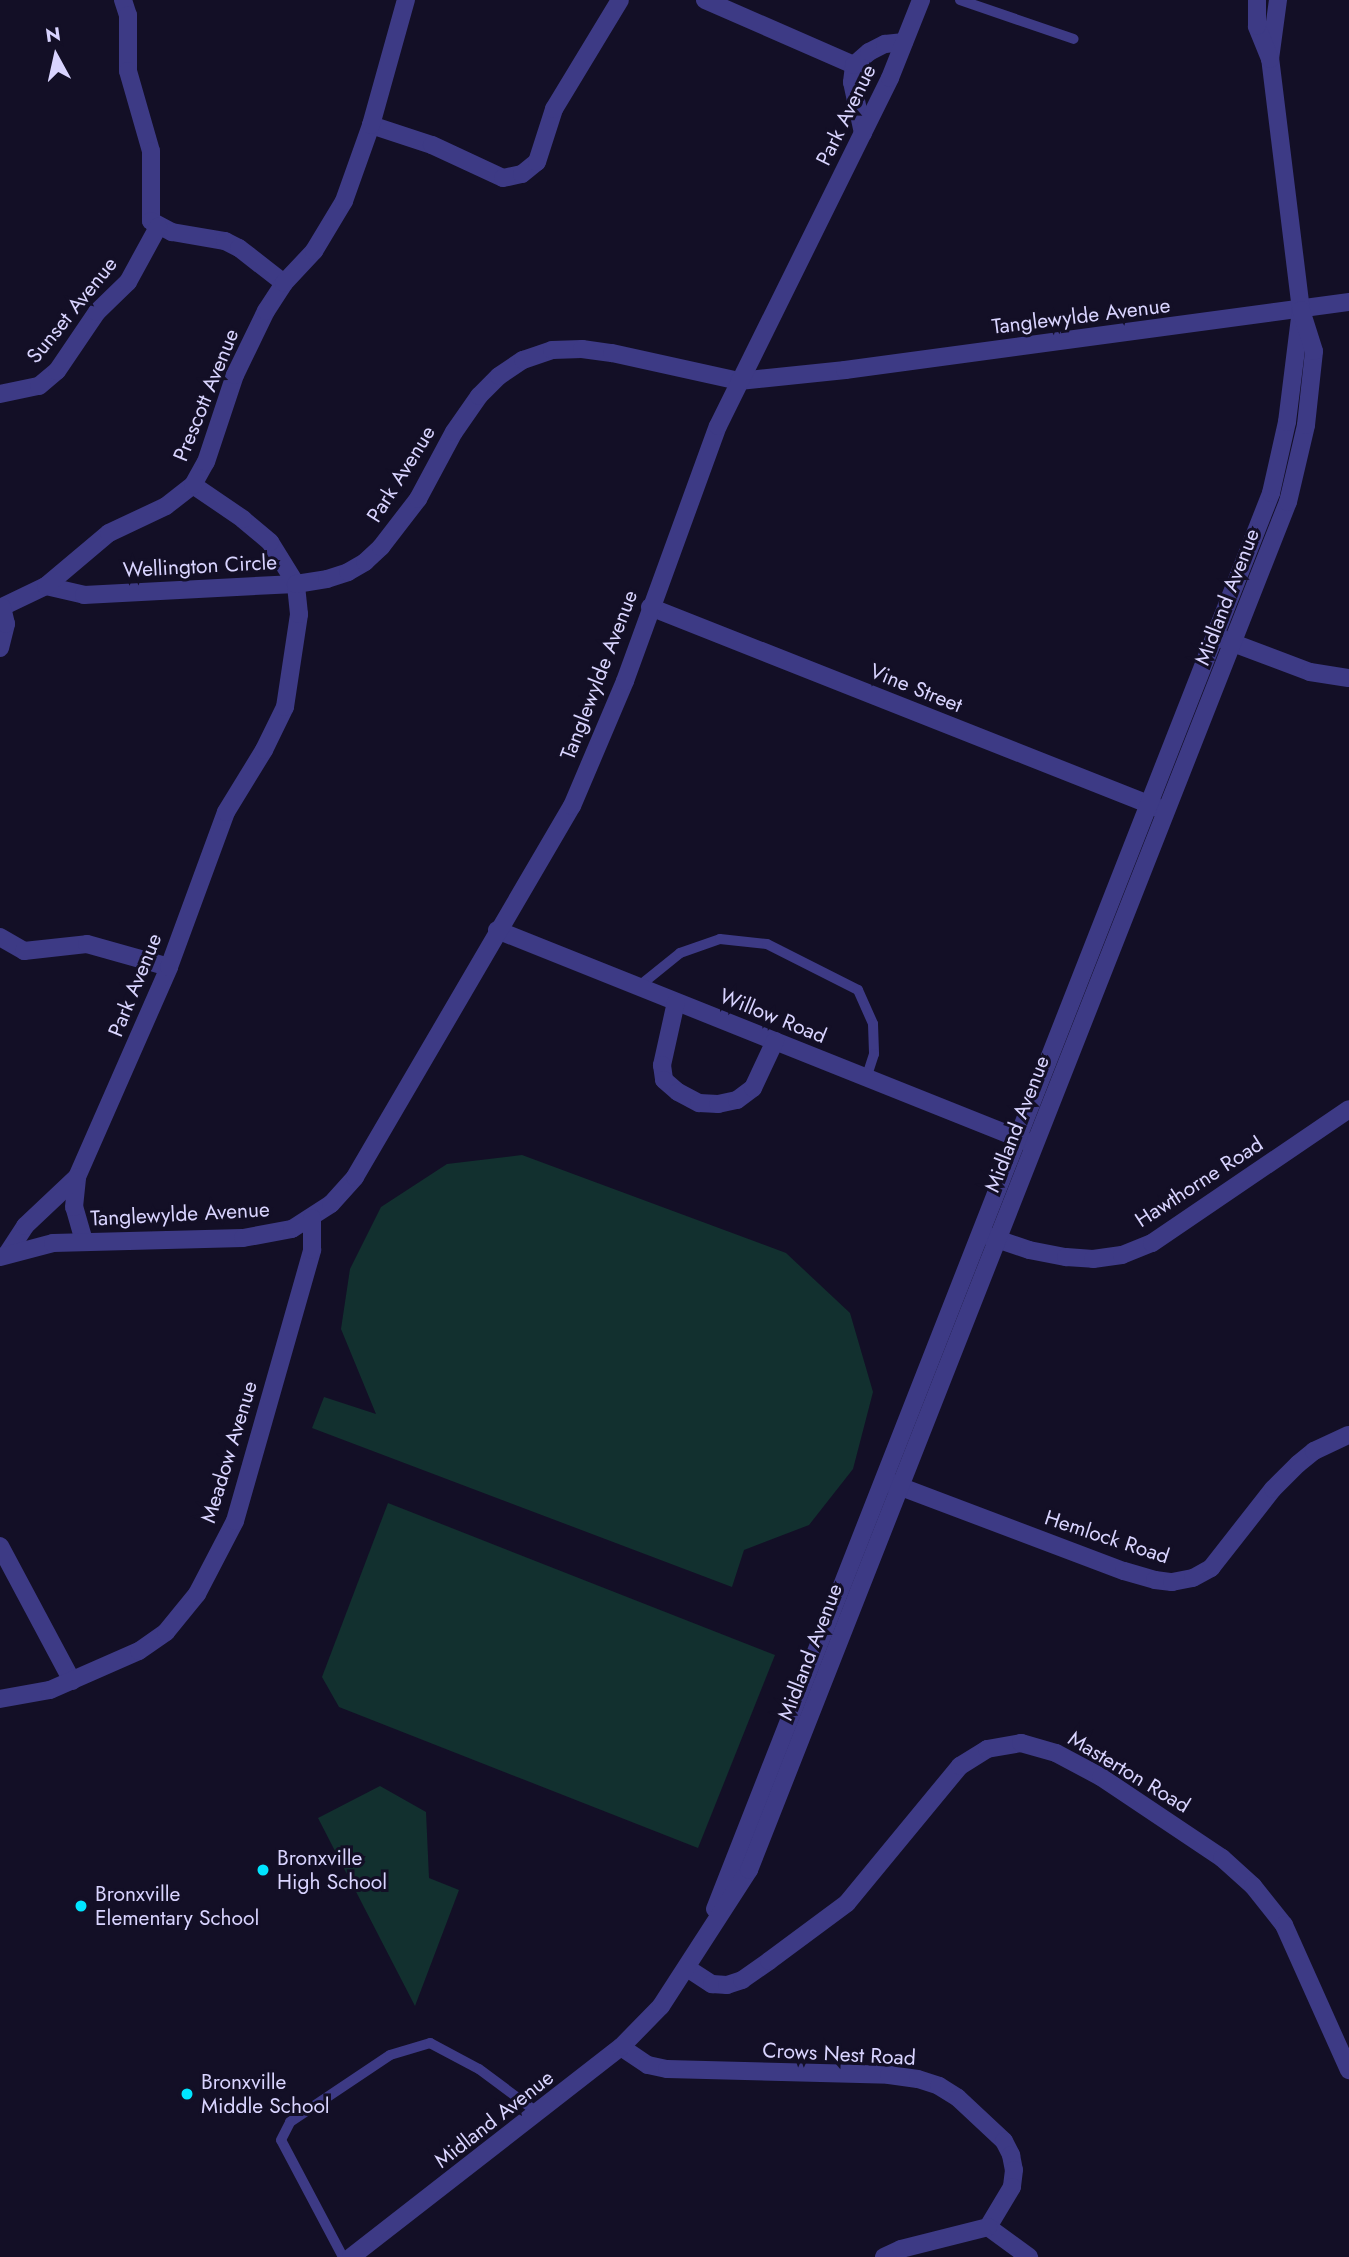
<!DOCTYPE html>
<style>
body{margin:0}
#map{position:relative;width:1349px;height:2257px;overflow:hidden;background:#130f26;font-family:Jost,sans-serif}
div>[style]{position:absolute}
.green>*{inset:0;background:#12302f}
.service>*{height:10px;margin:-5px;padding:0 5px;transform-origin:5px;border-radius:5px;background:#3d3a85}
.minor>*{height:18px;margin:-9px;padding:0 9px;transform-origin:9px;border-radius:9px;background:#3d3a85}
.tertiary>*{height:18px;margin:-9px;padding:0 9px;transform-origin:9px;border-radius:9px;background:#3d3a85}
.dots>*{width:19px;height:19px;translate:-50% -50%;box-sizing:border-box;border:4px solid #130f26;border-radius:50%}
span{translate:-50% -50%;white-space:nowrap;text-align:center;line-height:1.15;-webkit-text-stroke:6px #130f26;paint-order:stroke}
.street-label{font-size:21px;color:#d9d4ff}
.poi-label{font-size:21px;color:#d9d4ff}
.left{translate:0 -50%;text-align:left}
.north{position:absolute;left:21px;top:21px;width:70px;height:70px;-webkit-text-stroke:5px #130f26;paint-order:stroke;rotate:352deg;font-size:19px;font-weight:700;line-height:28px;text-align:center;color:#d9d4ff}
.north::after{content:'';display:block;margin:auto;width:24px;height:32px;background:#d9d4ff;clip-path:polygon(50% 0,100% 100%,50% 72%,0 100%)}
</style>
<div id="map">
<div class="green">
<i style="clip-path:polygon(522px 1155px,786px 1253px,850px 1313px,873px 1392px,853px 1469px,809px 1525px,744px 1550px,732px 1587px,312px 1428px,324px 1397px,376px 1414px,341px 1329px,350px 1269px,381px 1207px,447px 1164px)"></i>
<i style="clip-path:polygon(388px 1503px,775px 1655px,698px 1848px,339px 1707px,322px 1677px)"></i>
<i style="clip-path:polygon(380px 1786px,426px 1812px,429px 1878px,459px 1890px,415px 2006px,318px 1818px)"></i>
</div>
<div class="service">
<i style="left:960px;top:0;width:120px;rotate:18.9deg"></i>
<i style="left:638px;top:987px;width:54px;rotate:-39deg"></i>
<i style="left:680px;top:953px;width:42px;rotate:-19.3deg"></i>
<i style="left:720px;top:939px;width:47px;rotate:6.1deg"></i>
<i style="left:767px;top:944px;width:102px;rotate:26.8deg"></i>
<i style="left:858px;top:990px;width:37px;rotate:66deg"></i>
<i style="left:873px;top:1024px;width:30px;rotate:88deg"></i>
<i style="left:874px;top:1054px;width:25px;rotate:108deg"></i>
<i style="left:343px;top:2257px;width:132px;rotate:-117.9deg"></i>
<i style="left:281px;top:2140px;width:20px;rotate:-63deg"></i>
<i style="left:290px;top:2122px;width:120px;rotate:-33.8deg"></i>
<i style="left:390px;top:2055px;width:42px;rotate:-16.7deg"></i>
<i style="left:430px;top:2043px;width:55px;rotate:28deg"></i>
<i style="left:479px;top:2069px;width:74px;rotate:36.7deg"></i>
</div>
<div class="minor">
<i style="left:123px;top:0;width:16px;rotate:72deg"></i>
<i style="left:128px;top:15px;width:56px;rotate:90deg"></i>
<i style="left:128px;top:71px;width:83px;rotate:74deg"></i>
<i style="left:151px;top:151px;width:70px;rotate:90deg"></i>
<i style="left:151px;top:221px;width:24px;rotate:28deg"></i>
<i style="left:172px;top:232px;width:54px;rotate:9.6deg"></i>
<i style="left:225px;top:241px;width:16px;rotate:27deg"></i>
<i style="left:239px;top:248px;width:57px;rotate:37.9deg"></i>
<i style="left:705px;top:0;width:163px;rotate:23.6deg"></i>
<i style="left:371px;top:125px;width:64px;rotate:18.2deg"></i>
<i style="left:432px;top:145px;width:78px;rotate:24.9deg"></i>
<i style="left:503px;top:178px;width:19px;rotate:-12deg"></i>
<i style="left:522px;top:174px;width:19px;rotate:-39deg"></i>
<i style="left:537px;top:162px;width:56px;rotate:-72.2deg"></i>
<i style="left:554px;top:109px;width:127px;rotate:-58.8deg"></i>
<i style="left:863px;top:133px;width:52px;rotate:-102.2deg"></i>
<i style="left:852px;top:82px;width:17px;rotate:-83deg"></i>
<i style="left:854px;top:65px;width:20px;rotate:-41deg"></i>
<i style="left:869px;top:52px;width:18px;rotate:-27deg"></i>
<i style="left:885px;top:44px;width:19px;rotate:-6deg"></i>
<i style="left:0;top:394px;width:40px;rotate:-12deg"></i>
<i style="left:39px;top:386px;width:23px;rotate:-40deg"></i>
<i style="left:57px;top:371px;width:71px;rotate:-55.9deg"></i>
<i style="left:97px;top:312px;width:43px;rotate:-44.1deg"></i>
<i style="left:128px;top:282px;width:63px;rotate:-61.4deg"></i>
<i style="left:46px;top:586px;width:39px;rotate:13deg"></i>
<i style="left:84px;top:595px;width:212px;rotate:-3deg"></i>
<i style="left:296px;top:584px;width:49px;rotate:-121.8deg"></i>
<i style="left:270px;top:542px;width:35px;rotate:-140deg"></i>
<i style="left:243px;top:519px;width:60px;rotate:-145.8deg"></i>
<i style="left:650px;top:607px;width:549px;rotate:21.57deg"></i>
<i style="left:0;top:608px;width:51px;rotate:-25.6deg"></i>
<i style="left:46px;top:586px;width:82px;rotate:-40.1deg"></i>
<i style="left:109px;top:533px;width:63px;rotate:-25.3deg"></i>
<i style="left:166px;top:506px;width:34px;rotate:-38deg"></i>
<i style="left:193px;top:485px;width:26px;rotate:-61deg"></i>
<i style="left:206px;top:462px;width:92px;rotate:-71.6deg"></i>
<i style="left:235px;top:375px;width:71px;rotate:-64.2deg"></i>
<i style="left:266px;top:311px;width:33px;rotate:-57deg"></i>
<i style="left:284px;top:283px;width:44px;rotate:-46.8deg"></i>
<i style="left:314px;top:251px;width:58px;rotate:-59deg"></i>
<i style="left:344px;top:201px;width:81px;rotate:-70.4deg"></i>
<i style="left:371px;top:125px;width:130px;rotate:-74.4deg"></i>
<i style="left:1217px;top:637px;width:99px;rotate:20.6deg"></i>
<i style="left:1310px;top:672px;width:39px;rotate:9deg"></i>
<i style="left:0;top:648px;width:25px;rotate:-76deg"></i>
<i style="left:6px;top:624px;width:17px;rotate:-103deg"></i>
<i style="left:497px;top:930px;width:574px;rotate:21.78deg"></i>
<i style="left:0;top:937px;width:28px;rotate:30deg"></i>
<i style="left:24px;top:951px;width:63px;rotate:-6.3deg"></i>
<i style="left:87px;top:944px;width:85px;rotate:15.7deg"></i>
<i style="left:676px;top:1002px;width:65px;rotate:102.5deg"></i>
<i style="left:662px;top:1065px;width:15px;rotate:82deg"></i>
<i style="left:664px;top:1080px;width:18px;rotate:41deg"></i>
<i style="left:678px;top:1092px;width:24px;rotate:28deg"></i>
<i style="left:699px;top:1103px;width:19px;rotate:3deg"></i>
<i style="left:718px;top:1104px;width:19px;rotate:-12deg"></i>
<i style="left:737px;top:1100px;width:20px;rotate:-37deg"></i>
<i style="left:753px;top:1088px;width:52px;rotate:-64.9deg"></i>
<i style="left:985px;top:1235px;width:46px;rotate:18.8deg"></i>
<i style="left:1029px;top:1250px;width:38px;rotate:11deg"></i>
<i style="left:1066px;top:1257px;width:27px;rotate:4deg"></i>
<i style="left:1093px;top:1259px;width:29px;rotate:-8deg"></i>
<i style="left:1122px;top:1255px;width:32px;rotate:-22deg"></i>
<i style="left:1152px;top:1243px;width:238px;rotate:-34.2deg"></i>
<i style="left:84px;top:1241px;width:35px;rotate:-106deg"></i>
<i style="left:74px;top:1207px;width:30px;rotate:-84deg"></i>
<i style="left:77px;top:1177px;width:229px;rotate:-66.3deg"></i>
<i style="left:169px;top:967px;width:165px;rotate:-69.8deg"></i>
<i style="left:226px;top:812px;width:73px;rotate:-58.5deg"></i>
<i style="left:264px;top:750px;width:48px;rotate:-64deg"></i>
<i style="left:285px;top:707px;width:94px;rotate:-81.4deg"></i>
<i style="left:299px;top:614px;width:30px;rotate:-96deg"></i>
<i style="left:296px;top:584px;width:31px;rotate:-9deg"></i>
<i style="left:327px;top:579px;width:22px;rotate:-18deg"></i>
<i style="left:348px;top:572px;width:20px;rotate:-30deg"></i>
<i style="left:365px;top:562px;width:22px;rotate:-43deg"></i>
<i style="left:381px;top:547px;width:61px;rotate:-52.4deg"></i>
<i style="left:418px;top:499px;width:76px;rotate:-61.8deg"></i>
<i style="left:454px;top:432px;width:44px;rotate:-55.2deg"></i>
<i style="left:479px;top:396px;width:28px;rotate:-45deg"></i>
<i style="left:499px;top:376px;width:29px;rotate:-34deg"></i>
<i style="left:523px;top:360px;width:31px;rotate:-19deg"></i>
<i style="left:552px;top:350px;width:30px;rotate:-2deg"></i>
<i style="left:582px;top:349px;width:30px;rotate:8deg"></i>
<i style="left:612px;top:353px;width:130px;rotate:12.4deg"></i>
<i style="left:739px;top:381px;width:107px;rotate:-5.9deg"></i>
<i style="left:845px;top:370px;width:509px;rotate:-7.68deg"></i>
<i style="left:7px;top:1254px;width:33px;rotate:-57deg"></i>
<i style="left:25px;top:1226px;width:71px;rotate:-43.3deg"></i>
<i style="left:0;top:1257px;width:55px;rotate:-14.8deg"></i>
<i style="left:53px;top:1243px;width:190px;rotate:-1.5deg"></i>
<i style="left:243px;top:1238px;width:50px;rotate:-10.4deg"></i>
<i style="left:292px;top:1229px;width:46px;rotate:-32.7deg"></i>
<i style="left:331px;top:1204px;width:36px;rotate:-48deg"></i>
<i style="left:355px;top:1177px;width:430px;rotate:-59.7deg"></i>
<i style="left:572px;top:806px;width:136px;rotate:-67deg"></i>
<i style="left:625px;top:681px;width:271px;rotate:-70deg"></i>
<i style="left:718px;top:426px;width:388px;rotate:-63.7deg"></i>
<i style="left:890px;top:78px;width:84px;rotate:-68.3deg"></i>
<i style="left:888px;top:1482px;width:252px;rotate:20.7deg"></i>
<i style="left:1124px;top:1571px;width:32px;rotate:16deg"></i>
<i style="left:1155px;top:1580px;width:17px;rotate:7deg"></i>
<i style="left:1172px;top:1582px;width:21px;rotate:-11deg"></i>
<i style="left:1193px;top:1578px;width:21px;rotate:-29deg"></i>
<i style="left:1211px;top:1568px;width:100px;rotate:-51.9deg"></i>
<i style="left:1273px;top:1489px;width:35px;rotate:-45deg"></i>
<i style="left:1298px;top:1464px;width:21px;rotate:-39deg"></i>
<i style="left:1314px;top:1451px;width:38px;rotate:-25deg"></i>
<i style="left:0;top:1546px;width:153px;rotate:61.9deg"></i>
<i style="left:0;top:1699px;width:51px;rotate:-10.2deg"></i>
<i style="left:50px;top:1690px;width:97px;rotate:-23.7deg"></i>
<i style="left:139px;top:1651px;width:33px;rotate:-35deg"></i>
<i style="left:166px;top:1632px;width:49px;rotate:-50.8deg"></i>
<i style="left:197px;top:1594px;width:82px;rotate:-62.5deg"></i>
<i style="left:235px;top:1521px;width:282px;rotate:-74.1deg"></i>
<i style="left:312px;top:1250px;width:32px;rotate:-90deg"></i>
<i style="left:687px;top:1968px;width:30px;rotate:33deg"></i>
<i style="left:712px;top:1984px;width:15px;rotate:4deg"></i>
<i style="left:727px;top:1985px;width:16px;rotate:-18deg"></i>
<i style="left:742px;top:1980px;width:33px;rotate:-35deg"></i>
<i style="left:769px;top:1961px;width:97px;rotate:-36.6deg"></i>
<i style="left:847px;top:1903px;width:178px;rotate:-50.5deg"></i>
<i style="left:960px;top:1766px;width:32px;rotate:-32deg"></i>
<i style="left:987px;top:1749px;width:35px;rotate:-10deg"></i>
<i style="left:1021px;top:1743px;width:36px;rotate:16deg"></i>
<i style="left:1056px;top:1753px;width:51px;rotate:28.1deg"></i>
<i style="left:1101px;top:1777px;width:146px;rotate:33.8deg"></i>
<i style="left:1222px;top:1858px;width:42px;rotate:42.1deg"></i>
<i style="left:1253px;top:1886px;width:50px;rotate:51.5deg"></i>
<i style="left:1284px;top:1925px;width:159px;rotate:65.9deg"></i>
<i style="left:621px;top:2047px;width:32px;rotate:34deg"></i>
<i style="left:648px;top:2065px;width:19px;rotate:12deg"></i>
<i style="left:667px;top:2069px;width:222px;rotate:1.5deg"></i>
<i style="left:889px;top:2075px;width:29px;rotate:8deg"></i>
<i style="left:918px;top:2079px;width:22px;rotate:18deg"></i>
<i style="left:939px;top:2086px;width:22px;rotate:32deg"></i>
<i style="left:958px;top:2098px;width:63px;rotate:43.1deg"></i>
<i style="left:1004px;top:2141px;width:16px;rotate:63deg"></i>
<i style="left:1011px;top:2155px;width:15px;rotate:79deg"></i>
<i style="left:1014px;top:2170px;width:17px;rotate:97deg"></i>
<i style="left:1012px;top:2187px;width:47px;rotate:121deg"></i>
<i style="left:988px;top:2227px;width:51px;rotate:36.2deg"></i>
<i style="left:884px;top:2257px;width:19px;rotate:-25deg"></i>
<i style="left:901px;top:2249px;width:90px;rotate:-14.2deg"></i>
</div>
<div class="tertiary">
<i style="left:1270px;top:59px;width:60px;rotate:-82.3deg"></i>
<i style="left:715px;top:1909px;width:1521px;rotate:-68.56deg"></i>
<i style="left:1271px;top:493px;width:73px;rotate:-77.3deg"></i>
<i style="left:1287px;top:422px;width:113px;rotate:-82.9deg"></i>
<i style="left:1301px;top:310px;width:253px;rotate:-97deg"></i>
<i style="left:1270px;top:59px;width:35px;rotate:-112deg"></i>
<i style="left:1257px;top:26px;width:26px;rotate:-90deg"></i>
<i style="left:351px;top:2257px;width:342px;rotate:-37.9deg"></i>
<i style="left:621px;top:2047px;width:57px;rotate:-45.7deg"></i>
<i style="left:661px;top:2006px;width:162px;rotate:-57.1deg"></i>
<i style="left:749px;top:1870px;width:1470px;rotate:-68.5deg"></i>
<i style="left:1288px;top:502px;width:79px;rotate:-76.8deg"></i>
<i style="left:1306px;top:425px;width:74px;rotate:-83.8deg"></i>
<i style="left:1314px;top:351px;width:43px;rotate:-107.6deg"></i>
</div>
<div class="dots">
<i style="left:263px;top:1870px;background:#00e5ff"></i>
<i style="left:81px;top:1906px;background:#00e5ff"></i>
<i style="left:187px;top:2094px;background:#00e5ff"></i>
</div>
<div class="street-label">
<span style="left:846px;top:115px;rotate:-64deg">Park Avenue</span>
<span style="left:72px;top:310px;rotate:-51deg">Sunset Avenue</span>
<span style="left:1081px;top:316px;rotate:-7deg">Tanglewylde Avenue</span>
<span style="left:206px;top:395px;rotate:-68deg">Prescott Avenue</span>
<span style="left:401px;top:474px;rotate:-58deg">Park Avenue</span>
<span style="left:200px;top:566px;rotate:-3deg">Wellington Circle</span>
<span style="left:1227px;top:597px;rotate:-69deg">Midland Avenue</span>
<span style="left:599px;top:675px;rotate:-69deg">Tanglewylde Avenue</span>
<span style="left:916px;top:688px;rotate:22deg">Vine Street</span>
<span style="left:135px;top:985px;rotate:-68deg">Park Avenue</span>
<span style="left:773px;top:1016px;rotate:22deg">Willow Road</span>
<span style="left:1017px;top:1124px;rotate:-69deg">Midland Avenue</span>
<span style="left:1199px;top:1182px;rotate:-33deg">Hawthorne Road</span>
<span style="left:180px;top:1214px;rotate:-3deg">Tanglewylde Avenue</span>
<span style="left:229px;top:1452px;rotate:-73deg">Meadow Avenue</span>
<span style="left:1107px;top:1537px;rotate:18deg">Hemlock Road</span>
<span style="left:810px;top:1652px;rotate:-69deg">Midland Avenue</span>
<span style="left:1129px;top:1772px;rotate:31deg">Masterton Road</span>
<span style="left:839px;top:2054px;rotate:3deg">Crows Nest Road</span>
<span style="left:494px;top:2119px;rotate:-38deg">Midland Avenue</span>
</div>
<div class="poi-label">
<span class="left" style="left:277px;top:1870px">Bronxville<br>High School</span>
<span class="left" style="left:95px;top:1906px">Bronxville<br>Elementary School</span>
<span class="left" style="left:201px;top:2094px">Bronxville<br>Middle School</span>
</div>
<div class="north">N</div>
</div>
